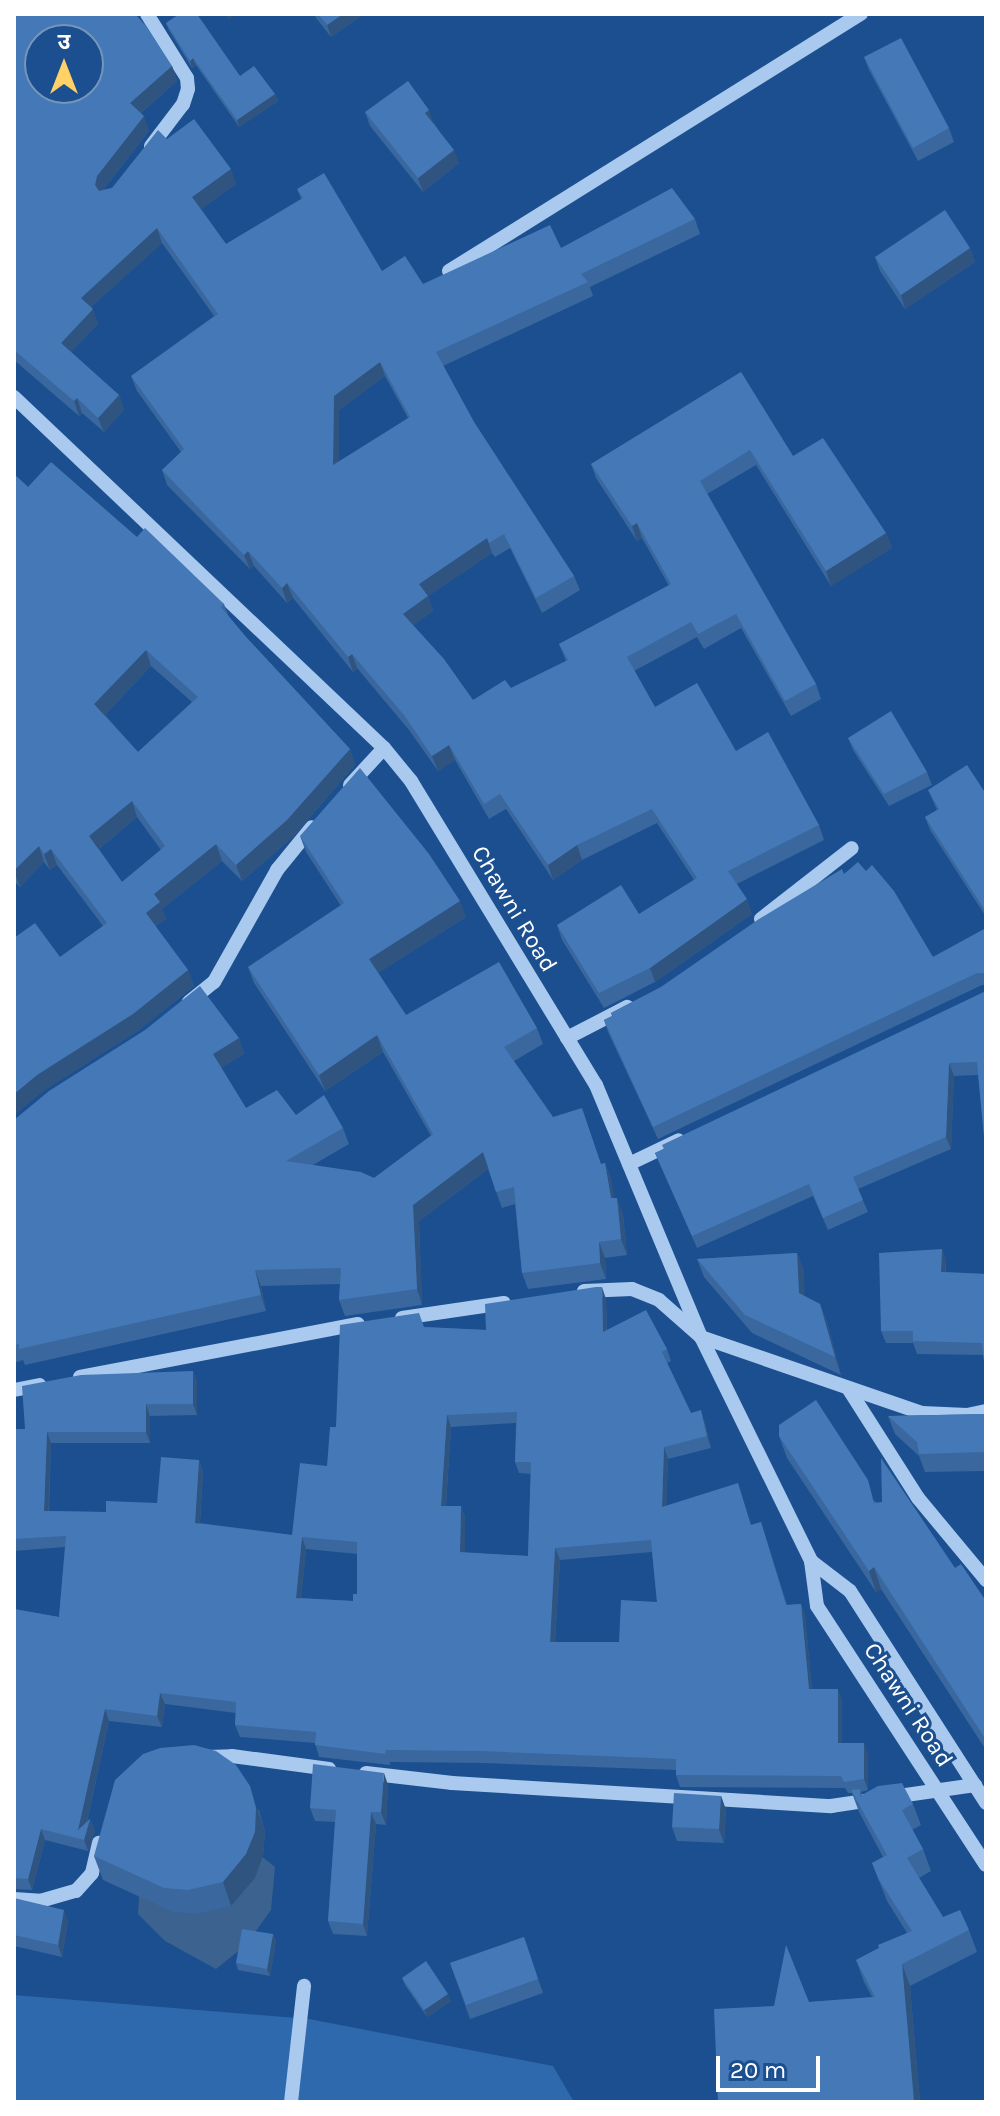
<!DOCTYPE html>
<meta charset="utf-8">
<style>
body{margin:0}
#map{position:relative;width:1000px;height:2116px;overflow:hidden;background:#1b4f8f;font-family:Karla,"Noto Sans Devanagari",sans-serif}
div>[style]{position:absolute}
.green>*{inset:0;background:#2e69ad}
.water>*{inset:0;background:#3c6290}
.minor>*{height:14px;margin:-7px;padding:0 7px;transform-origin:7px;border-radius:7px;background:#a9c9ee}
.wall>*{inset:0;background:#3a679d}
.shaded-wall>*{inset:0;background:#305480}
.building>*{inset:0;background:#4478b7}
span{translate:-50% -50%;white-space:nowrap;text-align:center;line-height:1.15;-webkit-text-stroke:6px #1b4f8f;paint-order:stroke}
.street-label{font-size:24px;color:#fff}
.frame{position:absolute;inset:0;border:16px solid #fff;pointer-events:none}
.north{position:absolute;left:24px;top:24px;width:80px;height:80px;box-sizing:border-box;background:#1b4f8f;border:2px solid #7695bc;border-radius:50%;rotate:0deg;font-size:22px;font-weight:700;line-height:32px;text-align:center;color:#fff}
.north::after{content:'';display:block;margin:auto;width:28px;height:36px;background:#ffd166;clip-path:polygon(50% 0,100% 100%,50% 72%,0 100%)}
.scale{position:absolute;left:716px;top:2056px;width:104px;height:36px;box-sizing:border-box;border:4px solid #fff;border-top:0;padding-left:10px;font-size:24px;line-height:28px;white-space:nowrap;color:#fff;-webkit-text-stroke:6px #1b4f8f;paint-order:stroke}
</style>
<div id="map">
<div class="green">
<i style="clip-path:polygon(14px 1995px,309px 2019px,553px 2066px,574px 2102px,14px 2102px)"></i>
</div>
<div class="water">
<i style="clip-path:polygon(260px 1855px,275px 1867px,271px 1910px,246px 1945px,216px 1969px,165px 1941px,138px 1914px,141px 1864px)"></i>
</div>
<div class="minor">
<i style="left:147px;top:14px;width:75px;rotate:58deg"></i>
<i style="left:187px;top:78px;width:11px;rotate:85deg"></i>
<i style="left:188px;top:89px;width:16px;rotate:108deg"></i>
<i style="left:183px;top:104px;width:53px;rotate:127.3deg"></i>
<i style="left:449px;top:271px;width:486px;rotate:-32deg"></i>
<i style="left:14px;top:397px;width:510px;rotate:43.49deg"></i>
<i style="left:384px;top:748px;width:43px;rotate:50.7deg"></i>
<i style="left:411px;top:781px;width:356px;rotate:58.7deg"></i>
<i style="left:596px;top:1085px;width:273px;rotate:67.4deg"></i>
<i style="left:701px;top:1337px;width:250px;rotate:63.8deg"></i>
<i style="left:811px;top:1561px;width:45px;rotate:82.4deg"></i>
<i style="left:817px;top:1606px;width:309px;rotate:56.9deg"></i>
<i style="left:350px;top:785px;width:50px;rotate:-47.4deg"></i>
<i style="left:761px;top:919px;width:115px;rotate:-38deg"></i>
<i style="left:189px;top:1002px;width:32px;rotate:-39deg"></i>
<i style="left:214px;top:982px;width:129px;rotate:-60.6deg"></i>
<i style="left:277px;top:870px;width:55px;rotate:-50.9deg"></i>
<i style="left:567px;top:1038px;width:68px;rotate:-27.3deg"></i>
<i style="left:629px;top:1164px;width:55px;rotate:-25.6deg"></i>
<i style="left:584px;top:1291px;width:48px;rotate:-2.4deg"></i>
<i style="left:632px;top:1289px;width:29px;rotate:22deg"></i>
<i style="left:659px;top:1300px;width:56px;rotate:41.4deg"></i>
<i style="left:701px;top:1337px;width:234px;rotate:19deg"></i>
<i style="left:922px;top:1413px;width:45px;rotate:2.5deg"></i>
<i style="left:967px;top:1415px;width:19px;rotate:-12deg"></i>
<i style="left:402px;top:1318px;width:103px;rotate:-8.4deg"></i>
<i style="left:80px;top:1377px;width:283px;rotate:-10.8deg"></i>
<i style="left:848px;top:1388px;width:130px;rotate:57.5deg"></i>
<i style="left:918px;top:1498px;width:107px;rotate:50.3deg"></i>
<i style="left:14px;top:1390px;width:26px;rotate:-11deg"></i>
<i style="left:811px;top:1561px;width:49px;rotate:37.6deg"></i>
<i style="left:850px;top:1591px;width:252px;rotate:57.3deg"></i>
<i style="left:207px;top:1757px;width:25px;rotate:-2deg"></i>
<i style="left:232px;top:1756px;width:98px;rotate:7.6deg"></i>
<i style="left:366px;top:1773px;width:87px;rotate:6.6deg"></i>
<i style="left:452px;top:1783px;width:380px;rotate:3.5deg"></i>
<i style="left:831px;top:1806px;width:40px;rotate:-8.5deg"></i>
<i style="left:892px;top:1797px;width:84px;rotate:-8.2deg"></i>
<i style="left:14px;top:1899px;width:26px;rotate:4deg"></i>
<i style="left:40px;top:1901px;width:37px;rotate:-16deg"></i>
<i style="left:76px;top:1891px;width:24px;rotate:-48deg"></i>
<i style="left:92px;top:1873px;width:31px;rotate:-77deg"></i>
<i style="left:291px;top:2102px;width:117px;rotate:-83.6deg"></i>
</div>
<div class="wall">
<i style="clip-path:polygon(evenodd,14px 14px,172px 66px,177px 81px,141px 113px,149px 131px,103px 190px,112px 188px,167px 139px,236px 184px,201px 209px,226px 244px,301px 199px,297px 189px,382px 271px,423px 284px,561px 248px,695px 219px,700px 234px,590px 287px,593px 296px,443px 366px,474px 422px,574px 576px,580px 590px,542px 613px,510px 548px,495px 557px,492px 553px,428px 596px,433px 611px,413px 625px,473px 700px,511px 688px,566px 661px,559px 644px,669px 586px,642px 538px,637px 541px,596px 478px,591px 464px,741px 372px,793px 456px,886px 533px,892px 548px,831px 586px,756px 465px,707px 494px,816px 684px,821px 699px,791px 716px,741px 628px,704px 649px,697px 637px,634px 671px,655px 707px,736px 751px,819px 825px,824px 840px,737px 884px,752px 914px,655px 982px,604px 1008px,562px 940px,557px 925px,639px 914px,694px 880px,657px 823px,582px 860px,553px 880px,506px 809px,489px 819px,455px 760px,438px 771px,409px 730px,357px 668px,353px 672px,293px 598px,287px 603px,254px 566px,250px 569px,167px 485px,162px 470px,181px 452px,137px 391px,131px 376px,214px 316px,162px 243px,91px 307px,98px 324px,71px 352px,119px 395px,124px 410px,104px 432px,82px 413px,79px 416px,14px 360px,14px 14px,385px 376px,408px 418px,339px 462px,339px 410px,385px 376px)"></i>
<i style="clip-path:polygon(313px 14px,361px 14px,361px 16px,331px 37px)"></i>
<i style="clip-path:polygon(166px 23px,240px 76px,275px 94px,278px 101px,239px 127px,196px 65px,192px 68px,169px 30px)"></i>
<i style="clip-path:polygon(864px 57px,949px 128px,954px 142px,918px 161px,869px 70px)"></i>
<i style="clip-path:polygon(365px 112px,434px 123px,459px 163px,423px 192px,370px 126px)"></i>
<i style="clip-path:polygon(970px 248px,975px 262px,905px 309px,880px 271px,875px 257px)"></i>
<i style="clip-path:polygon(evenodd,14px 474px,28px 487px,137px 537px,224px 604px,229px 617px,246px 637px,350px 749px,355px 765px,293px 837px,242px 881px,222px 861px,162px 909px,166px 919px,155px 926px,188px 970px,194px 986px,139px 1030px,43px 1091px,14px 1115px,14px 938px,60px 957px,103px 926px,57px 865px,50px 870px,44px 862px,20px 887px,14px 881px,14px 474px,151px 666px,192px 702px,138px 752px,105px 715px,151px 666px,14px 474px,137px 817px,161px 850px,122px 882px,99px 849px,137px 817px)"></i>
<i style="clip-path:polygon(848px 738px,927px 772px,932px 785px,889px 806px,853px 750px)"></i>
<i style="clip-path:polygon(928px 790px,986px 794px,986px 917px,930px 830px,925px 817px,937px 810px)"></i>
<i style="clip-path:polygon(300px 836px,466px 917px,378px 973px,406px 1015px,537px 1028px,543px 1044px,514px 1061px,553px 1117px,601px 1164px,605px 1163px,611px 1179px,614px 1198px,623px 1214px,627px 1255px,605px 1258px,606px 1279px,528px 1289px,522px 1273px,515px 1204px,502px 1208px,488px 1169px,419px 1221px,422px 1305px,345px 1316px,339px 1300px,340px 1284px,261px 1286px,266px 1311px,25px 1365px,23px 1360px,14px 1363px,14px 1120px,239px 1038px,244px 1054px,221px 1068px,246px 1108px,296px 1115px,343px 1128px,349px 1144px,313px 1165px,374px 1178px,431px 1136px,383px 1052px,325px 1091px,254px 983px,248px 967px,341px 906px,306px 852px)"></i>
<i style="clip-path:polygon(844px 874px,933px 957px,986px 928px,986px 985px,982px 985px,658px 1139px,608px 1032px,604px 1020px,612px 1016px,611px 1013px,661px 987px)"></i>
<i style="clip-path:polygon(986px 991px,986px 1142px,984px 1136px,978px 1075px,954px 1076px,951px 1149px,858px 1189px,868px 1212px,828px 1230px,813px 1196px,697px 1248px,655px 1153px)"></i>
<i style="clip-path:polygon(942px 1249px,946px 1261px,946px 1272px,986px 1274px,986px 1373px,983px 1355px,917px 1354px,913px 1343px,886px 1343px,881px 1331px)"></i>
<i style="clip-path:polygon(797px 1253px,804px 1271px,804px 1296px,820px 1304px,827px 1322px,841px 1375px,752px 1333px,704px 1277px,697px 1259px)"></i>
<i style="clip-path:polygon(evenodd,606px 1299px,607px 1330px,667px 1349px,671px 1361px,667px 1363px,691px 1413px,705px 1422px,711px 1448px,668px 1459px,666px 1506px,752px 1525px,761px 1522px,787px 1605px,801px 1604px,805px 1616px,812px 1689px,842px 1700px,842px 1743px,868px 1754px,868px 1790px,861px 1792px,862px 1795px,913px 1804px,921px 1825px,912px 1830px,923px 1849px,931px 1871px,919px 1878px,943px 1917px,969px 1930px,977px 1952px,910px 1986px,920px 2102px,718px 2102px,774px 2006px,809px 2002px,872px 1997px,864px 1982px,856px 1960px,907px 1933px,887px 1901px,872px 1863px,883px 1857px,859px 1812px,852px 1793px,848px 1793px,845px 1788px,680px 1787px,676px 1775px,676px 1770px,484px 1763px,390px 1762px,390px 1765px,319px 1757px,315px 1743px,240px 1737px,235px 1725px,236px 1713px,165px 1704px,162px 1727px,109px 1721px,87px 1822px,90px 1819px,95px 1831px,88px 1851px,45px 1840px,32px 1890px,14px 1889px,14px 1609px,59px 1617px,65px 1547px,14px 1551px,14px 1429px,25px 1429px,193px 1371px,197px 1383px,197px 1415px,150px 1416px,150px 1443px,51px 1443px,49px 1511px,106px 1512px,157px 1503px,199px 1460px,203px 1472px,200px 1523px,292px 1535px,327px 1466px,336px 1427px,424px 1327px,486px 1330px,606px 1299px,516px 1423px,515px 1462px,519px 1473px,531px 1474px,528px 1556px,465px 1553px,465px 1517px,461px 1506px,446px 1506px,451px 1427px,516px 1423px,606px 1299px,306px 1549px,357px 1554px,357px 1594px,353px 1601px,301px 1598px,306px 1549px,606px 1299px,652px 1552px,657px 1602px,619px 1642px,555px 1642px,560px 1560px,652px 1552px)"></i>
<i style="clip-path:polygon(986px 1414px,986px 1471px,925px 1472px,919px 1456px,895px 1434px,888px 1416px)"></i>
<i style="clip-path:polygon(779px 1436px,876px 1502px,955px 1568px,986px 1601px,986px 1750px,881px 1589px,876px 1592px,787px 1458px)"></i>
<i style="clip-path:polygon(388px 1785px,386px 1825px,376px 1824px,367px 1936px,333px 1934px,328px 1921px,335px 1822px,315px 1821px,310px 1808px)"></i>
<i style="clip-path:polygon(721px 1796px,726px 1810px,724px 1843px,677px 1841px,672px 1827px)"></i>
<i style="clip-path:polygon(259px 1810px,265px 1832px,263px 1856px,255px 1878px,231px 1906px,196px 1914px,173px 1912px,103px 1880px,94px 1856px)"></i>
<i style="clip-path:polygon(14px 1898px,68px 1921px,62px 1957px,14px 1946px)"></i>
<i style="clip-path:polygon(273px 1934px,276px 1941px,270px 1976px,238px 1970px,236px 1963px)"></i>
<i style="clip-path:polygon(524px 1937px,543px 1993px,470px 2019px,450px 1963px)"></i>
<i style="clip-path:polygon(402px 1978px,451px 2001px,427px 2017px,405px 1985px)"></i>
</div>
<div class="shaded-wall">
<i style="clip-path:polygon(226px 14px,236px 14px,228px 20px)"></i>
<i style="clip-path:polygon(343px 14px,361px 14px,361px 16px,331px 37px,327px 25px)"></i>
<i style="clip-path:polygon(193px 58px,196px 65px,192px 68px,190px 61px)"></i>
<i style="clip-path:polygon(172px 66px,177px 81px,136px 117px,130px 103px)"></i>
<i style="clip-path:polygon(275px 94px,278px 101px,239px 127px,237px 120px)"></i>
<i style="clip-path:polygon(429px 110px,434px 123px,430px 126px,425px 113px)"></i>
<i style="clip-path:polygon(144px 116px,149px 131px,102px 191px,101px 200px,95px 185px,97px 176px)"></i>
<i style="clip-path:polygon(454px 150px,459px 163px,423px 192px,418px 178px)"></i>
<i style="clip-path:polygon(231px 169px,236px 184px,197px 212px,192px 197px)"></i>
<i style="clip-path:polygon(157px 228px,162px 243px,86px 312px,81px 298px)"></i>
<i style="clip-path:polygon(970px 248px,975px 262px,905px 309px,901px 295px)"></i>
<i style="clip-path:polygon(93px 309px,98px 324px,66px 357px,61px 343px)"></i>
<i style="clip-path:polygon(380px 362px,385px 376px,339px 410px,339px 480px,333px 465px,334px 396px)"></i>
<i style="clip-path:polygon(119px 395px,124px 410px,104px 432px,98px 418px)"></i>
<i style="clip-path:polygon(77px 398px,82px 413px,79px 416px,74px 401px)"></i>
<i style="clip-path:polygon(637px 523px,642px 538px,637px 541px,632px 526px)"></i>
<i style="clip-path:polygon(886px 533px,892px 548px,831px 586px,826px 571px)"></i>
<i style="clip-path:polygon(487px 538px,492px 553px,428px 596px,433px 611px,409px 629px,403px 614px,419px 584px)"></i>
<i style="clip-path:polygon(248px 551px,254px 566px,250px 569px,244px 555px)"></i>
<i style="clip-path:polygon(287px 583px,293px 598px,287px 603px,282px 588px)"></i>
<i style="clip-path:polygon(146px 650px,151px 666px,100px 720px,94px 704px)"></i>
<i style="clip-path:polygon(352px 654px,357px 668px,353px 672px,348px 657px)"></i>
<i style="clip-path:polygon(449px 745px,455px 760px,438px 771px,432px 756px)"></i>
<i style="clip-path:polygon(350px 749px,355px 765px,293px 837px,242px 881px,236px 865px)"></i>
<i style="clip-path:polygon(132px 801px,137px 817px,95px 852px,89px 836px)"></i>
<i style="clip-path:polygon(216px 844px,222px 861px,162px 909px,166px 919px,151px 929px,146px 913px,154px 894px)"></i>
<i style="clip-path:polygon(577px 845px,582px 860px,553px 880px,548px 865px)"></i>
<i style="clip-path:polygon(39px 846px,44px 862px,20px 887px,14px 871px)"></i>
<i style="clip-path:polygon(51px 849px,57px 865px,50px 870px,44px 854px)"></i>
<i style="clip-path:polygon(747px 899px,752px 914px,655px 982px,650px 968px)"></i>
<i style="clip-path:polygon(460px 901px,466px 917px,375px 975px,369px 959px)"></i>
<i style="clip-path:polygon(188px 970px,194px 986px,139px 1030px,43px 1091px,14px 1115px,14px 1094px,37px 1075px)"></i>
<i style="clip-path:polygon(377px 1035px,383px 1052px,325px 1091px,319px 1075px)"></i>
<i style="clip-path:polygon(239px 1038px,244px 1054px,218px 1070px,213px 1054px)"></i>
<i style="clip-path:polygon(949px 1063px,954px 1076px,951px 1149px,946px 1137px)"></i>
<i style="clip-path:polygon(483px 1152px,489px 1168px,419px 1221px,422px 1305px,417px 1289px,413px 1205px)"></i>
<i style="clip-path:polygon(605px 1163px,611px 1179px,617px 1214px,611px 1198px)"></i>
<i style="clip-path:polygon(617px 1198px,623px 1214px,627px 1255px,621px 1239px)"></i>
<i style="clip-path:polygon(599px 1242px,605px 1258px,606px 1279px,600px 1263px)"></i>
<i style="clip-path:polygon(942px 1249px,946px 1261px,945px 1284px,941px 1272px)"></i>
<i style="clip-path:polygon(797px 1253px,804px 1271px,805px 1311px,799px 1293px)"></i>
<i style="clip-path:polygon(255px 1270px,261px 1286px,266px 1311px,261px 1295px)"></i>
<i style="clip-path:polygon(602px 1287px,606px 1299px,607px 1344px,603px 1332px)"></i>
<i style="clip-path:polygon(820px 1304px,827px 1322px,841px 1375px,835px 1357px)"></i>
<i style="clip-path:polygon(193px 1371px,197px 1383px,197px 1415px,193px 1404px)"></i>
<i style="clip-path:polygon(146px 1404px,150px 1416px,150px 1443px,146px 1432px)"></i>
<i style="clip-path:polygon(701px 1410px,705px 1422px,711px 1448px,707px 1436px)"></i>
<i style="clip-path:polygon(447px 1415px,451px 1427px,445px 1517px,441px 1506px)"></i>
<i style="clip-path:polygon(47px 1432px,51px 1443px,48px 1522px,44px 1511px)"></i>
<i style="clip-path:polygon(664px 1447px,668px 1459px,666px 1519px,662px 1507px)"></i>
<i style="clip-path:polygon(199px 1460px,203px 1472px,199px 1534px,195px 1523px)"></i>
<i style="clip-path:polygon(461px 1506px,465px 1517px,465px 1564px,460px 1552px)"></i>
<i style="clip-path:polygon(302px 1537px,306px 1549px,300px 1609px,296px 1598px)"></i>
<i style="clip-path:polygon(555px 1548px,560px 1560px,554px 1653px,550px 1642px)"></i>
<i style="clip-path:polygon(874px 1567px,881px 1589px,876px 1592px,869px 1571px)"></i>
<i style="clip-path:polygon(801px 1604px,805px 1616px,813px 1700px,809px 1689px)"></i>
<i style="clip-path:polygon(838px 1689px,842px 1700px,842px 1754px,838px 1743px)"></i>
<i style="clip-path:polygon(160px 1693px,165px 1704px,162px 1727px,157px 1716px)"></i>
<i style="clip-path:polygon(105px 1709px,109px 1721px,83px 1839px,78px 1830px)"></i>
<i style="clip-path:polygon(864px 1743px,868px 1754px,868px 1790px,864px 1779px)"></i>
<i style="clip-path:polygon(384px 1773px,388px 1785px,386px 1825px,381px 1812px)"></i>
<i style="clip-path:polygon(250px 1786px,265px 1832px,263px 1856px,255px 1878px,231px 1906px,223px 1882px)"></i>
<i style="clip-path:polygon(721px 1796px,726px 1810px,724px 1843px,719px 1829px)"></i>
<i style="clip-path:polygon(371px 1812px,376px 1824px,367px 1936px,363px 1924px)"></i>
<i style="clip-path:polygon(90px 1819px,95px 1831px,88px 1851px,84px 1840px)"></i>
<i style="clip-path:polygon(41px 1829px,45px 1840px,32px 1890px,28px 1879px)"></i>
<i style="clip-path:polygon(64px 1910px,68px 1921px,62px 1957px,58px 1945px)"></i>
<i style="clip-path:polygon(273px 1934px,276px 1941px,270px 1976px,267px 1969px)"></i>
<i style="clip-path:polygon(902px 1964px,910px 1986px,920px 2102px,914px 2102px)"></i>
<i style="clip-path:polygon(448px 1994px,451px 2001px,427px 2017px,424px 2010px)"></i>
</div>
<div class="building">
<i style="clip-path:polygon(evenodd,14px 14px,135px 14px,147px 27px,172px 66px,130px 103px,144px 116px,97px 176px,95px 185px,99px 191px,112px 188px,158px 130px,167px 139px,194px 119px,231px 169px,192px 197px,226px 244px,303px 198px,297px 189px,324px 173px,382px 271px,405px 256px,423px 284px,550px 225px,561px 248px,672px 188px,695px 219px,581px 274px,588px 282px,436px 352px,474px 422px,574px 576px,536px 598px,504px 534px,489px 543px,487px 538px,419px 584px,428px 596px,403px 614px,444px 659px,473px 700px,505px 680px,511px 688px,568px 660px,559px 644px,671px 584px,637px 523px,632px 526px,591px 464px,741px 372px,793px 456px,823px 438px,886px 533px,826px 571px,750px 450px,700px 481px,816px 684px,785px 701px,736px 614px,698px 634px,691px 622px,627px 657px,655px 707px,697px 683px,736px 751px,768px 732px,819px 825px,728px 871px,747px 899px,650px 968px,599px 993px,557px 925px,621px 885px,639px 914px,697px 878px,652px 809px,577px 845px,548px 865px,500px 794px,484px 804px,449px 745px,432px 756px,404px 715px,352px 654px,348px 657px,287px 583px,282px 588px,248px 551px,244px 555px,162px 470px,184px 449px,131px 376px,218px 314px,157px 228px,81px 298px,93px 309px,61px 343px,119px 395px,98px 418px,77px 398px,74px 401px,14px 350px,14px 14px,40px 40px,88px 40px,88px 88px,40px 88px,40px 40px,14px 14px,380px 362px,410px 417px,333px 465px,334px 396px,380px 362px)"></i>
<i style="clip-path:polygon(179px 14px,197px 14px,240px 76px,254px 66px,275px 94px,237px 120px,193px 58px,190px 61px,166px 23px)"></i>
<i style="clip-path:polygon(318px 14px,343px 14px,327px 25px)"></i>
<i style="clip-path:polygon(901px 38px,949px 128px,913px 148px,864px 57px)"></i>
<i style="clip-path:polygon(408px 81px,429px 110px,425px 113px,454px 150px,418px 178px,365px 112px)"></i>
<i style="clip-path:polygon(945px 210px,970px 248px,901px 295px,875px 257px)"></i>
<i style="clip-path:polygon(evenodd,51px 462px,137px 537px,145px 528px,224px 604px,221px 607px,246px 637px,350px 749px,287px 820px,236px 865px,216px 844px,154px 894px,160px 902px,146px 913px,188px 970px,133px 1014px,37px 1075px,14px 1094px,14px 938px,35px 923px,60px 957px,107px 923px,51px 849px,44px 854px,39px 846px,14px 870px,14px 474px,28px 487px,51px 462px,146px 650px,198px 697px,138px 752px,94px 704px,146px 650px,51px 462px,132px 801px,165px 846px,122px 882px,89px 836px,132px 801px)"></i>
<i style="clip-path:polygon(891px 711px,927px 772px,884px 794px,848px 738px)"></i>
<i style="clip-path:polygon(967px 765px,986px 794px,986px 912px,925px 817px,939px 809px,928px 790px)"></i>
<i style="clip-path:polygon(360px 768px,429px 854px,460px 901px,369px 959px,406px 1015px,499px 962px,537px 1028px,504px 1047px,553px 1117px,582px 1108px,601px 1164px,605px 1163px,611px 1198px,617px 1198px,621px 1239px,599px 1242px,600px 1263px,522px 1273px,514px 1187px,496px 1192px,483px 1152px,413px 1205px,417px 1289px,339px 1300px,341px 1268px,255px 1270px,261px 1295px,19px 1349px,19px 1344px,14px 1345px,14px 1120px,49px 1091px,145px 1030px,200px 986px,239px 1038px,213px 1054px,246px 1108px,277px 1090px,296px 1115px,324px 1095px,343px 1128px,286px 1161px,361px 1172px,374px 1178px,433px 1134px,377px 1035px,319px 1075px,248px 967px,344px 903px,300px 836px)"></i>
<i style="clip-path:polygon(858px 862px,866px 871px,872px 865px,894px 891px,933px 957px,986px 928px,986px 973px,977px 973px,653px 1127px,604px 1020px,613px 1016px,611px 1013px,661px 987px,759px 919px,842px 869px,844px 874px)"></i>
<i style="clip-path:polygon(986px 991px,986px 1135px,984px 1136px,977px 1062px,949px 1063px,946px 1137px,853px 1177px,863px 1200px,823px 1218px,809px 1184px,692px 1236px,655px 1153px,664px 1149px,662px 1145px)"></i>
<i style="clip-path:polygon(942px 1249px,941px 1272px,986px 1274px,986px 1370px,985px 1370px,982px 1343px,913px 1341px,913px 1331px,881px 1331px,879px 1253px)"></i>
<i style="clip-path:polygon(797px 1253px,799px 1293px,820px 1304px,835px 1357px,745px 1315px,697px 1259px)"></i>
<i style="clip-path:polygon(evenodd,596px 1287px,602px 1287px,603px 1332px,646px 1310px,667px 1349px,662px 1352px,691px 1413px,701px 1410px,707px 1436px,664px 1447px,662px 1507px,738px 1483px,751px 1525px,761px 1522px,786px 1605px,801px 1604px,809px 1689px,838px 1689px,838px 1743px,864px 1743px,864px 1779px,844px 1782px,841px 1776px,676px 1775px,676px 1759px,480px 1751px,386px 1750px,385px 1754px,315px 1745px,316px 1732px,235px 1725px,236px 1702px,160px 1693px,157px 1716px,105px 1709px,78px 1830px,90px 1819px,84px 1840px,41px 1829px,28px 1879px,14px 1878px,14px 1609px,59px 1617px,66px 1536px,14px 1539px,14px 1429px,25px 1429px,22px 1386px,81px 1375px,193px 1371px,193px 1404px,146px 1404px,146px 1432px,47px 1432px,44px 1511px,106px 1512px,106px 1501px,157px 1503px,161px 1457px,199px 1460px,195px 1523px,292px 1535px,300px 1463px,327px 1466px,330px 1427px,336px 1427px,340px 1325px,419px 1313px,424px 1327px,486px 1330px,485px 1304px,596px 1287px,517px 1412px,515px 1462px,531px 1462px,528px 1556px,460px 1552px,461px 1506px,441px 1506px,447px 1415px,517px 1412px,596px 1287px,302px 1537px,357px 1542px,357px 1594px,353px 1594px,353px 1601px,296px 1598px,302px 1537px,596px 1287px,651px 1540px,657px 1602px,621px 1600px,619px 1642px,550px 1642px,555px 1548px,651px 1540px)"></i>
<i style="clip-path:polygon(816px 1400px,868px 1480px,874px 1503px,882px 1502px,881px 1458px,955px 1568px,961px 1564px,986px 1601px,986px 1740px,874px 1567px,869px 1571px,779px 1436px,779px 1425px)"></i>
<i style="clip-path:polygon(986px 1414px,986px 1452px,919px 1454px,917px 1442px,888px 1416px)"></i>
<i style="clip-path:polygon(194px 1745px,216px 1751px,236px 1765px,250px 1786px,256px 1808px,255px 1832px,246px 1854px,223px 1882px,188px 1890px,164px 1888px,94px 1856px,115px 1780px,143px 1754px,160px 1748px)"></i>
<i style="clip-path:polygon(313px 1764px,384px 1773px,381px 1812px,371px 1812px,363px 1924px,328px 1921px,336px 1810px,310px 1808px)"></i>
<i style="clip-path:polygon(902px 1783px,913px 1804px,902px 1810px,923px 1849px,907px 1858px,943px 1917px,960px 1910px,969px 1930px,902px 1964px,914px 2102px,718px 2102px,714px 2009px,774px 2006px,786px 1945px,809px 2002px,875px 1997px,856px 1960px,879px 1948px,878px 1945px,912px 1931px,879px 1880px,872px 1863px,887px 1855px,851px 1790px,860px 1789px,860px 1796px,878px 1786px)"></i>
<i style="clip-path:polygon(674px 1793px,721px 1796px,719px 1829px,672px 1827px)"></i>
<i style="clip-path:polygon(14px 1898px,64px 1910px,58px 1945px,14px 1935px)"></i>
<i style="clip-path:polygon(242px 1929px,273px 1934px,267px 1969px,236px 1963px)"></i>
<i style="clip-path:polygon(524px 1937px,538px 1979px,466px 2005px,450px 1963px)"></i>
<i style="clip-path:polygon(426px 1961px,448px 1994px,424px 2010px,402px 1978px)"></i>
</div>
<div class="street-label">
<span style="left:514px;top:909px;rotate:59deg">Chawni Road</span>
<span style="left:908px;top:1705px;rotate:57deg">Chawni Road</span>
</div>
<div class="frame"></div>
<div class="north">उ</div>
<div class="scale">20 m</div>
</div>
